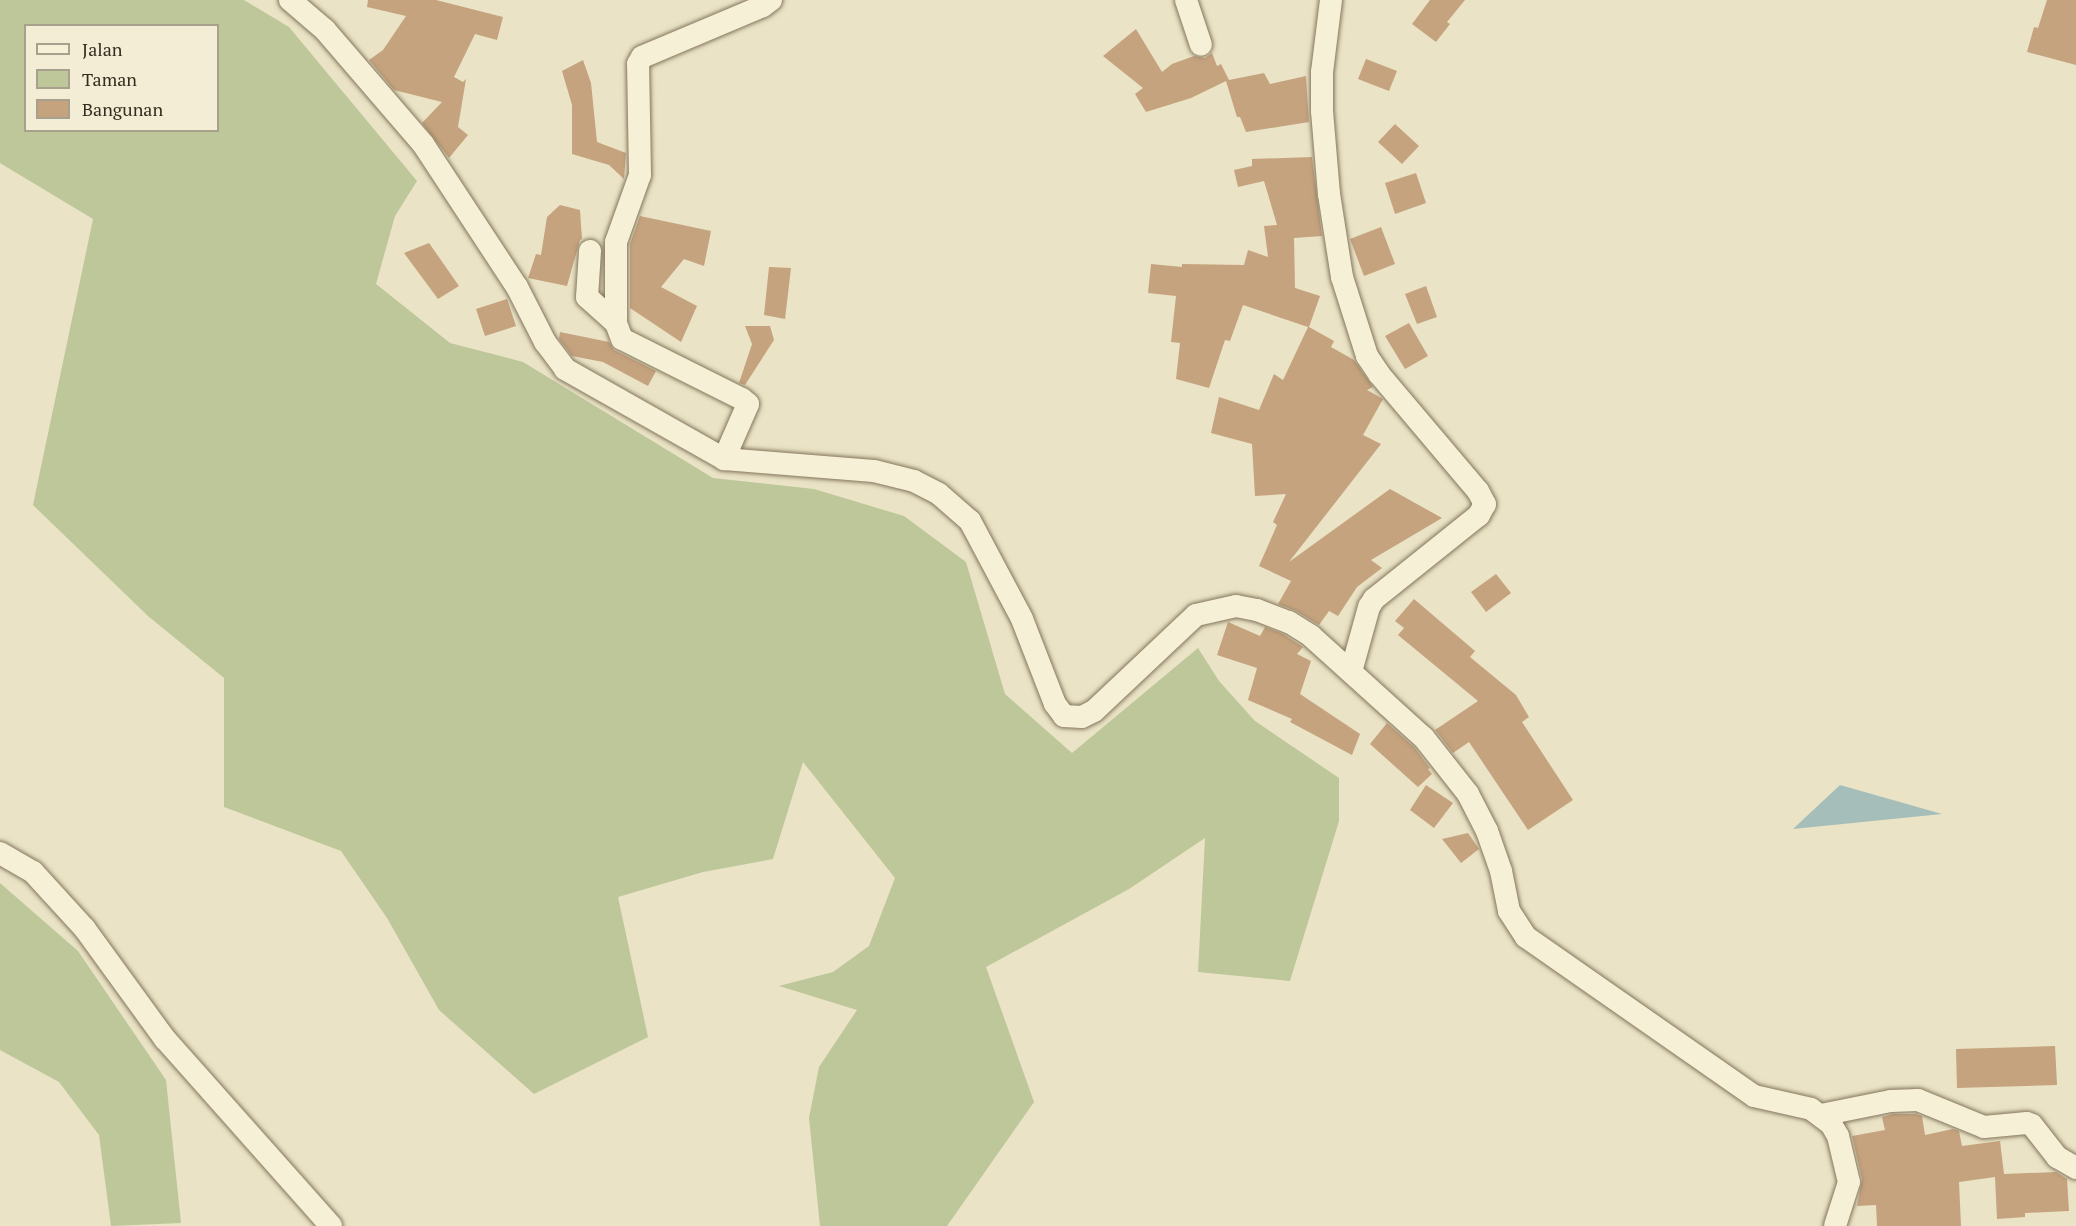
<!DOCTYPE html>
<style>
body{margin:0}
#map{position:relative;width:2076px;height:1226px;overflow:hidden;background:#eae3c5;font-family:"PT Serif",serif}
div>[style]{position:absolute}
.green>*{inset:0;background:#bdc79a}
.water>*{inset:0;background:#a6beb9}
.building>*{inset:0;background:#c5a37e}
.roads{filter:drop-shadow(0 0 2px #83755c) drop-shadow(0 0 2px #83755c)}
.minor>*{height:22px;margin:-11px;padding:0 11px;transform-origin:11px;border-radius:11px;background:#f6f0d7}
span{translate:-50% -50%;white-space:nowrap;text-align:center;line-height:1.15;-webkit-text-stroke:5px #f2edd4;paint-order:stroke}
.legend{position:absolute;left:24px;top:24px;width:195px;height:108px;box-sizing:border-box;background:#f2edd4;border:2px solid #a6a08c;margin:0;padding:8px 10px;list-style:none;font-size:18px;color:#352c1f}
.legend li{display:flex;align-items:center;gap:12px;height:30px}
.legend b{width:30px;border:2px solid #a6a08c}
</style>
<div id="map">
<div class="green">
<i style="clip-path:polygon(evenodd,0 0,244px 0,289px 27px,417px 181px,395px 216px,376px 284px,450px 343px,523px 362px,713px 478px,814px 489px,904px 516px,966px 562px,1005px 694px,1072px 753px,1198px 648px,1219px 681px,1255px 721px,1339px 778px,1339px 821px,1290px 981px,1198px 972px,1205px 838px,1129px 889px,986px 967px,1034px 1102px,947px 1226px,820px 1226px,809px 1118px,819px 1067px,857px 1010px,779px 986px,833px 972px,869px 946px,895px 878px,803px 762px,773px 859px,703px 872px,618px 897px,648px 1037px,534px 1094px,439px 1010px,387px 918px,341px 851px,224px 807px,224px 678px,148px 616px,33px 505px,93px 219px,0 163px,0 0,26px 26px,218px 26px,218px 130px,26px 130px,26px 26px)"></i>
<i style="clip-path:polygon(0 883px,78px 951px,166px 1080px,181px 1223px,111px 1226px,99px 1135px,59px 1082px,0 1050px)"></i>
</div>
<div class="water">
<i style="clip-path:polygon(1840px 785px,1942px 814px,1793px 829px)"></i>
</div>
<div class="building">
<i style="clip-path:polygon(368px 0,436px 0,503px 17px,497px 40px,475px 34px,454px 77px,463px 82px,466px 79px,458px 127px,468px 135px,449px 158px,422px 123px,442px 102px,394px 90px,369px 60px,383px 50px,406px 16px,367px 7px)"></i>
<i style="clip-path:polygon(1430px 0,1465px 0,1447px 22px,1450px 24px,1436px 42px,1412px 24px)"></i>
<i style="clip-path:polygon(2047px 0,2076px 0,2076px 65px,2027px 52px,2034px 27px,2038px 28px)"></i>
<i style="clip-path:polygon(1136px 29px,1162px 72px,1172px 64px,1194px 56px,1205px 58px,1212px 53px,1217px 66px,1221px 64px,1229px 80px,1264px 73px,1270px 84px,1306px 76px,1309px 122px,1246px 132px,1240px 117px,1237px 117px,1226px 81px,1191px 98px,1146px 112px,1135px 94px,1143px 88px,1103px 56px)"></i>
<i style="clip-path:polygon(1366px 59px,1397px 71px,1389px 91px,1358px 79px)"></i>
<i style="clip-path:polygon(583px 60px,591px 83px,597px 142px,626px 153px,624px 179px,609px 165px,572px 154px,572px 105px,562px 71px)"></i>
<i style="clip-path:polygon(1395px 124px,1419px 146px,1402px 164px,1378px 142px)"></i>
<i style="clip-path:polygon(1312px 157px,1322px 236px,1294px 238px,1295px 288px,1320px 296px,1309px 327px,1334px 341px,1331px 347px,1354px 360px,1373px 387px,1367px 390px,1383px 399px,1363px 435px,1381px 444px,1289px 562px,1390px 489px,1442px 518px,1371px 560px,1382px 568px,1357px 587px,1338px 616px,1329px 611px,1319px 625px,1296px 611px,1278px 604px,1291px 581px,1259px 566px,1277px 525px,1273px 522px,1286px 494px,1255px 496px,1252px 444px,1211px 433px,1219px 397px,1259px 410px,1274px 374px,1283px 380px,1308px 327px,1243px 305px,1230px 341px,1225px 340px,1209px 388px,1176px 379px,1180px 343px,1171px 342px,1176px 296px,1148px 293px,1151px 264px,1182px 267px,1182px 264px,1244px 265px,1248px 250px,1268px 257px,1264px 226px,1277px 225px,1264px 181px,1238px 187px,1234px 170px,1252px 166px,1252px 159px)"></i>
<i style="clip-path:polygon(1416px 173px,1426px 203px,1395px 214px,1385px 183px)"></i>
<i style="clip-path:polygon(560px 205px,580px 210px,582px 239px,580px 240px,567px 286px,528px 278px,536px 254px,541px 255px,547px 217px)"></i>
<i style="clip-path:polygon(640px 216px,711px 231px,704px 266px,684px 259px,661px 287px,697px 306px,681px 342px,630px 308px,630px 244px)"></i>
<i style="clip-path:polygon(1381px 227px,1395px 264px,1364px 276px,1350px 239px)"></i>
<i style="clip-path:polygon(429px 243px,459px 286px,438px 299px,404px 253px)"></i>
<i style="clip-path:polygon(769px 267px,791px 268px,785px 319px,764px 315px)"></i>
<i style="clip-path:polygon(1426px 286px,1437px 317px,1417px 324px,1405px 294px)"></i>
<i style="clip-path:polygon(507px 299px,516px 326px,485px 336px,476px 309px)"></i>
<i style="clip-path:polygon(1409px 323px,1428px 356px,1405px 369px,1385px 336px)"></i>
<i style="clip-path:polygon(745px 326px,770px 326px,774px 340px,745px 385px,739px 383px,752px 344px)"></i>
<i style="clip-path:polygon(560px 332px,609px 342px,614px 350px,656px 371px,648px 386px,603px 362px,572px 356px,559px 339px)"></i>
<i style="clip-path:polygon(1496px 574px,1511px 593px,1486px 612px,1471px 592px)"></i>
<i style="clip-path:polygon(1414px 599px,1475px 651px,1470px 657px,1516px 695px,1529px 717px,1522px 722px,1573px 800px,1528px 830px,1469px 742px,1453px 753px,1435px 730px,1478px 701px,1398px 635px,1404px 628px,1395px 621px)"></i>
<i style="clip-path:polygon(1228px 622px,1260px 636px,1265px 627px,1283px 634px,1303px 647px,1297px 654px,1311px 661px,1300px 694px,1360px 734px,1352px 755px,1290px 722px,1292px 719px,1248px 700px,1257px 668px,1217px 655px)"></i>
<i style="clip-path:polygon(1387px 723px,1414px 747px,1430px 768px,1428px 769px,1432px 774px,1418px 787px,1370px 744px)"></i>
<i style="clip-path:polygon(1426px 785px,1453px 803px,1434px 828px,1410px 810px)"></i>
<i style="clip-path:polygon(1468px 833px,1479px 849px,1461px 863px,1442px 839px)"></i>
<i style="clip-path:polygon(2055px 1046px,2057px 1085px,1957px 1088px,1956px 1049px)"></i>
<i style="clip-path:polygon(1893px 1114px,1916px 1114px,1922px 1116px,1925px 1135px,1953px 1129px,1959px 1131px,1962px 1146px,2000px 1141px,2004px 1174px,2056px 1172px,2067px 1179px,2069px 1211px,2025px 1213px,2025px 1217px,1997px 1219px,1995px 1177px,1959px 1182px,1961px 1226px,1877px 1226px,1876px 1205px,1857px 1206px,1862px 1179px,1852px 1136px,1885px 1130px,1882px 1117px)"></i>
</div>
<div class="roads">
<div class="minor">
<i style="left:290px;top:0;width:46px;rotate:40.6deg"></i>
<i style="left:325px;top:30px;width:150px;rotate:49.3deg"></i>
<i style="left:423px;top:144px;width:171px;rotate:56.7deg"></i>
<i style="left:517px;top:287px;width:62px;rotate:63deg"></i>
<i style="left:545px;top:342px;width:34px;rotate:53deg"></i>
<i style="left:565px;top:369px;width:183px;rotate:29.5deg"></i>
<i style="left:724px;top:459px;width:150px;rotate:4.6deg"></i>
<i style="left:874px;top:471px;width:41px;rotate:14deg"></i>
<i style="left:914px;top:481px;width:28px;rotate:27deg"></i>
<i style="left:939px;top:494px;width:41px;rotate:41.1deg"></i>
<i style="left:970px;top:521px;width:111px;rotate:62deg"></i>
<i style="left:1022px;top:619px;width:91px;rotate:68.8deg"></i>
<i style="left:1055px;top:704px;width:15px;rotate:53deg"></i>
<i style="left:1064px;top:716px;width:18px;rotate:3deg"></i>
<i style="left:1082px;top:717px;width:13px;rotate:-27deg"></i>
<i style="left:1094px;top:711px;width:140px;rotate:-43.3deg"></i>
<i style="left:1196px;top:615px;width:41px;rotate:-12.7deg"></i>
<i style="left:1236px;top:606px;width:21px;rotate:11deg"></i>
<i style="left:1257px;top:610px;width:34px;rotate:21deg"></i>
<i style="left:1289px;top:622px;width:26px;rotate:32deg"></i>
<i style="left:1311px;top:636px;width:152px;rotate:42.1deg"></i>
<i style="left:1424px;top:738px;width:71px;rotate:51.8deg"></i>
<i style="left:1468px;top:794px;width:42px;rotate:62.8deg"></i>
<i style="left:1487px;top:831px;width:42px;rotate:70.7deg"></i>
<i style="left:1501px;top:871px;width:41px;rotate:78.7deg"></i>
<i style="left:1509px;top:911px;width:31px;rotate:57deg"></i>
<i style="left:1526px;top:937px;width:278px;rotate:34.9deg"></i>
<i style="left:1754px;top:1096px;width:58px;rotate:12.8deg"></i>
<i style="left:1811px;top:1109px;width:25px;rotate:37deg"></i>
<i style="left:1831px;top:1124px;width:14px;rotate:60deg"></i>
<i style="left:1838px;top:1136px;width:47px;rotate:76.6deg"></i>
<i style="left:1849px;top:1182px;width:46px;rotate:107.7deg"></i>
<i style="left:1186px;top:0;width:47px;rotate:71.6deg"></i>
<i style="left:1331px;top:0;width:73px;rotate:97.1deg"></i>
<i style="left:1322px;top:72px;width:39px;rotate:90deg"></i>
<i style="left:1322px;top:111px;width:83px;rotate:85.2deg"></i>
<i style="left:1329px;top:194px;width:84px;rotate:81.1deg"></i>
<i style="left:1342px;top:277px;width:83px;rotate:72.4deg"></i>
<i style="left:1367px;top:356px;width:22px;rotate:56deg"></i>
<i style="left:1379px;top:374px;width:153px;rotate:49.8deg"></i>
<i style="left:1478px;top:491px;width:15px;rotate:62deg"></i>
<i style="left:1485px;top:504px;width:13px;rotate:119deg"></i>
<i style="left:1479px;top:515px;width:134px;rotate:141.3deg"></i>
<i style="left:1374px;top:599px;width:9px;rotate:122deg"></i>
<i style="left:1369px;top:607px;width:67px;rotate:105.5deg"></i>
<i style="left:590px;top:251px;width:46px;rotate:93.7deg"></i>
<i style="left:587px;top:297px;width:39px;rotate:42deg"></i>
<i style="left:724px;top:459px;width:60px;rotate:-66.4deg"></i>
<i style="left:748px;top:404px;width:8px;rotate:-140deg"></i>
<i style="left:742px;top:399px;width:134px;rotate:-153.4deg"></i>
<i style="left:622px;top:339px;width:17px;rotate:-111deg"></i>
<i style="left:616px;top:323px;width:81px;rotate:-90deg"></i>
<i style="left:616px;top:242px;width:71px;rotate:-70.3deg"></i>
<i style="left:640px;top:175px;width:111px;rotate:-91deg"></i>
<i style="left:638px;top:64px;width:8px;rotate:-60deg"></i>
<i style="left:642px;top:57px;width:131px;rotate:-22.9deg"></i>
<i style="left:763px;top:6px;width:10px;rotate:-37deg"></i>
<i style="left:0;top:853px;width:38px;rotate:30deg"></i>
<i style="left:33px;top:872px;width:77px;rotate:47.6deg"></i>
<i style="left:85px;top:929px;width:136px;rotate:54deg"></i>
<i style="left:165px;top:1039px;width:250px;rotate:48.4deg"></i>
<i style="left:1821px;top:1115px;width:71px;rotate:-11.3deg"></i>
<i style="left:1891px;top:1101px;width:27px;rotate:-2deg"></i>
<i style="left:1918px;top:1100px;width:71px;rotate:22.2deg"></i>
<i style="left:1984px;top:1127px;width:43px;rotate:-5.3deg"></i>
<i style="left:2027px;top:1123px;width:5px;rotate:22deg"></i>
<i style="left:2032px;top:1125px;width:41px;rotate:52deg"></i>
<i style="left:2057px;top:1157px;width:22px;rotate:30deg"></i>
</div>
</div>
<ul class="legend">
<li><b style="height:8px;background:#f6f0d7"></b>Jalan</li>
<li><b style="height:16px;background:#bdc79a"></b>Taman</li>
<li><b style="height:16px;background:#c5a37e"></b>Bangunan</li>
</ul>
</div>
